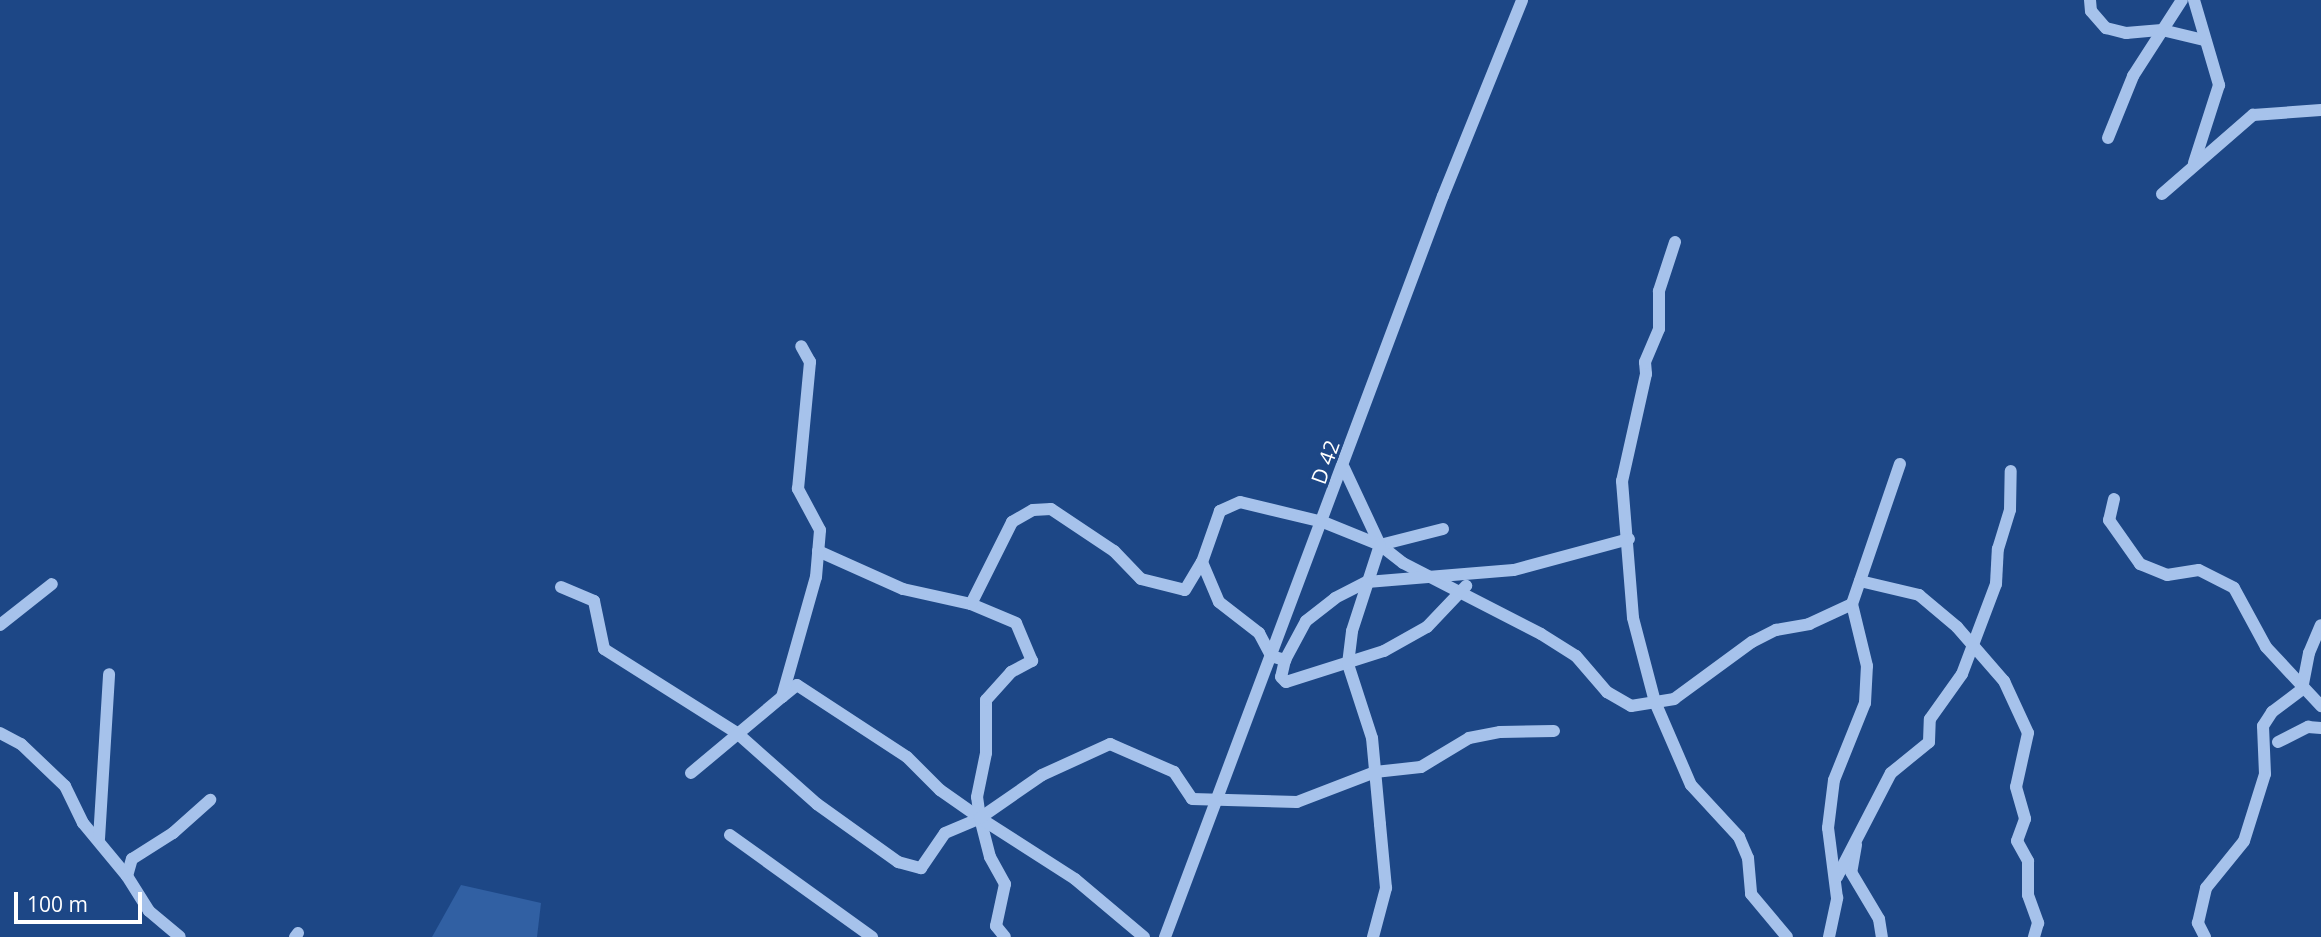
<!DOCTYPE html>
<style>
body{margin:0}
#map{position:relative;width:2321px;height:937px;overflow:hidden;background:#1d4786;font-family:"Open Sans",sans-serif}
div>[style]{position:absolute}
.green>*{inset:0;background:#3160a3}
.minor>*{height:12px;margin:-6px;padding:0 6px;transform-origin:6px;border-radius:6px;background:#a6c2eb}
span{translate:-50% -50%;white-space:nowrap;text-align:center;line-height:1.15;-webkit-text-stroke:6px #1d4786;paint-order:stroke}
.street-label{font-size:21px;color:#fff}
.scale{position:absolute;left:14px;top:892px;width:128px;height:32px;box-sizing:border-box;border:4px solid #fff;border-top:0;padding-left:9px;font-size:21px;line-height:24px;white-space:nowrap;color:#fff;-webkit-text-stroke:5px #1d4786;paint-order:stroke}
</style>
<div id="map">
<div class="green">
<div style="clip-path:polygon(461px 885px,541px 903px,537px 937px,432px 937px)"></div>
</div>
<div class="minor">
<div style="left:2090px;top:0;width:11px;rotate:85deg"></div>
<div style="left:2091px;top:11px;width:23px;rotate:49deg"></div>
<div style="left:2106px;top:28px;width:21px;rotate:14deg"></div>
<div style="left:2126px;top:33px;width:36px;rotate:-5deg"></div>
<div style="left:2162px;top:30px;width:43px;rotate:13.4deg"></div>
<div style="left:2194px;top:0;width:89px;rotate:73.6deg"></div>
<div style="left:2219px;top:85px;width:82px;rotate:107.8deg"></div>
<div style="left:2108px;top:138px;width:67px;rotate:-68deg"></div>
<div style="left:2133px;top:76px;width:90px;rotate:-57.2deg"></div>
<div style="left:2162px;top:194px;width:121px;rotate:-41deg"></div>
<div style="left:2253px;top:115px;width:68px;rotate:-4.2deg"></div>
<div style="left:1675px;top:242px;width:52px;rotate:108.1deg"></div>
<div style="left:1659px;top:291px;width:38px;rotate:90deg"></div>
<div style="left:1659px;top:329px;width:36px;rotate:113deg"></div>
<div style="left:1645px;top:362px;width:12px;rotate:85deg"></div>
<div style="left:1646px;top:374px;width:110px;rotate:102.6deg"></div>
<div style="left:1622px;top:481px;width:137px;rotate:85.4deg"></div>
<div style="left:1633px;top:618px;width:87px;rotate:75.3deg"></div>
<div style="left:1655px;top:702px;width:90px;rotate:66.6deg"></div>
<div style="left:1691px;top:785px;width:71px;rotate:47.3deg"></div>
<div style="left:1739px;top:837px;width:23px;rotate:67deg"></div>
<div style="left:1748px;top:858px;width:36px;rotate:85deg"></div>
<div style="left:1751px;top:894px;width:56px;rotate:50.1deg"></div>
<div style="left:1344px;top:468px;width:85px;rotate:64.9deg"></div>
<div style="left:1380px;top:545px;width:29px;rotate:38deg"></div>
<div style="left:1403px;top:563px;width:155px;rotate:27.2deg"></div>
<div style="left:1541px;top:634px;width:41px;rotate:32.2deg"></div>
<div style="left:1576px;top:656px;width:48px;rotate:49.3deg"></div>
<div style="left:1607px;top:692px;width:28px;rotate:30deg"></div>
<div style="left:1631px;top:706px;width:44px;rotate:-9.2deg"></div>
<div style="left:1674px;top:699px;width:97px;rotate:-36.2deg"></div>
<div style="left:1752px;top:642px;width:27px;rotate:-27deg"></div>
<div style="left:1776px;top:630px;width:34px;rotate:-10deg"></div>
<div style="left:1809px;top:624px;width:47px;rotate:-24.9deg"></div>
<div style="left:2114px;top:499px;width:22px;rotate:103deg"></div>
<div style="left:2109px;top:520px;width:54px;rotate:54.8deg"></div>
<div style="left:2140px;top:564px;width:29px;rotate:22deg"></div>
<div style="left:2167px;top:575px;width:32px;rotate:-9deg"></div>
<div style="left:2199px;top:570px;width:39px;rotate:27deg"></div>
<div style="left:2234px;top:588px;width:67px;rotate:61.5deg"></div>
<div style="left:2266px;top:647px;width:81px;rotate:47deg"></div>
<div style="left:1443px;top:529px;width:65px;rotate:165.7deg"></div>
<div style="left:1380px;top:545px;width:61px;rotate:-158deg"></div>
<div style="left:1323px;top:522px;width:85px;rotate:-166.5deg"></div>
<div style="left:1240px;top:502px;width:22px;rotate:156deg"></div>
<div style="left:1220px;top:511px;width:54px;rotate:109.4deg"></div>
<div style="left:1202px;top:562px;width:43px;rotate:67deg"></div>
<div style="left:1219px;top:602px;width:51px;rotate:37.8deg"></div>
<div style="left:1259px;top:633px;width:26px;rotate:62deg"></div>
<div style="left:1271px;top:656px;width:15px;rotate:16deg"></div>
<div style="left:1285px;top:660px;width:44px;rotate:-61.7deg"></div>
<div style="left:1306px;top:621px;width:37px;rotate:-38deg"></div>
<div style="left:1335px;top:598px;width:36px;rotate:-27deg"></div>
<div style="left:1367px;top:582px;width:147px;rotate:-4.7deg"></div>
<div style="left:1514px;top:570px;width:119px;rotate:-15.1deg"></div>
<div style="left:818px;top:551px;width:93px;rotate:24.1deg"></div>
<div style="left:903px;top:589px;width:70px;rotate:12.4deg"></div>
<div style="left:1860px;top:581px;width:61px;rotate:13.3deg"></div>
<div style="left:1919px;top:595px;width:50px;rotate:40.1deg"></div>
<div style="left:1957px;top:627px;width:72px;rotate:49deg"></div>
<div style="left:2004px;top:681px;width:57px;rotate:65.2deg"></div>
<div style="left:2028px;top:733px;width:55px;rotate:102.5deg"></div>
<div style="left:2016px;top:787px;width:33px;rotate:74deg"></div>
<div style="left:2025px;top:819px;width:23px;rotate:110deg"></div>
<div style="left:2017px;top:841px;width:23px;rotate:61deg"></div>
<div style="left:2028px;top:861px;width:34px;rotate:90deg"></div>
<div style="left:2028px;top:895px;width:30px;rotate:70deg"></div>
<div style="left:2038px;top:923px;width:15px;rotate:106deg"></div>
<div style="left:561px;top:587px;width:36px;rotate:23deg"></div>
<div style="left:594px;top:601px;width:49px;rotate:78.2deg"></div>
<div style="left:604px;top:649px;width:157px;rotate:32.3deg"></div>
<div style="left:737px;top:733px;width:107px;rotate:41.6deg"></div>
<div style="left:817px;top:804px;width:100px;rotate:35.6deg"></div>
<div style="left:898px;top:862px;width:24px;rotate:15deg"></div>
<div style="left:921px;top:868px;width:42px;rotate:-55.6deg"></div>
<div style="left:945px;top:833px;width:38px;rotate:-23deg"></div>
<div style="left:980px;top:818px;width:40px;rotate:75.6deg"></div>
<div style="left:990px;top:857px;width:31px;rotate:61deg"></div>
<div style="left:1005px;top:884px;width:43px;rotate:102.1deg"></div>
<div style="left:996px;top:926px;width:14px;rotate:51deg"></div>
<div style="left:0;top:625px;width:66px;rotate:-38.3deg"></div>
<div style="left:1285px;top:660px;width:17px;rotate:103deg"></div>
<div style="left:1281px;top:677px;width:7px;rotate:45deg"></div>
<div style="left:1286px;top:682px;width:103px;rotate:-17.6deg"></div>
<div style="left:1384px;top:651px;width:49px;rotate:-29.2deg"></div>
<div style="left:1427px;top:627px;width:57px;rotate:-46.4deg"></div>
<div style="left:782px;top:697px;width:19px;rotate:-39deg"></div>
<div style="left:797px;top:685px;width:131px;rotate:33.2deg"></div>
<div style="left:907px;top:757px;width:47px;rotate:45deg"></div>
<div style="left:940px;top:790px;width:49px;rotate:35deg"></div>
<div style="left:980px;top:818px;width:21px;rotate:-98deg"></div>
<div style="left:977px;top:797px;width:45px;rotate:-78.4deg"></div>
<div style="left:986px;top:753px;width:53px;rotate:-90deg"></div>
<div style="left:986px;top:700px;width:38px;rotate:-48deg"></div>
<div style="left:1011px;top:672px;width:24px;rotate:-28deg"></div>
<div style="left:1032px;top:661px;width:41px;rotate:-112.8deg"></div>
<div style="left:1016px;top:623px;width:49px;rotate:-157.1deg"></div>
<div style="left:971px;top:604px;width:92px;rotate:-63.4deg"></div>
<div style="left:1012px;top:522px;width:24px;rotate:-30deg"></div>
<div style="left:1033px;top:510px;width:18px;rotate:-3deg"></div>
<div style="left:1051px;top:509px;width:76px;rotate:33.7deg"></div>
<div style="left:1114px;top:551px;width:39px;rotate:46deg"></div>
<div style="left:1141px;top:579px;width:45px;rotate:14deg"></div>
<div style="left:1185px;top:590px;width:33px;rotate:-59deg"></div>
<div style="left:0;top:733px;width:24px;rotate:28deg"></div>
<div style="left:21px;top:744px;width:61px;rotate:43.7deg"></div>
<div style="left:65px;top:786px;width:41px;rotate:64.1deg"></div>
<div style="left:83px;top:823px;width:69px;rotate:50.3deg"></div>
<div style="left:127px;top:876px;width:41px;rotate:57.8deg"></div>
<div style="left:149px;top:911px;width:40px;rotate:40deg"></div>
<div style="left:2278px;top:742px;width:34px;rotate:-27deg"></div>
<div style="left:2308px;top:727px;width:13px;rotate:4deg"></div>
<div style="left:691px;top:773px;width:119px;rotate:-39.9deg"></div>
<div style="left:782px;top:697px;width:125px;rotate:-74.2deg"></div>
<div style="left:816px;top:577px;width:47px;rotate:-85.1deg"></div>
<div style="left:820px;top:530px;width:47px;rotate:-118.2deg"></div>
<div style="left:798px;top:489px;width:128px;rotate:-84.6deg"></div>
<div style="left:810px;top:362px;width:18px;rotate:-119deg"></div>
<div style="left:730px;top:835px;width:175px;rotate:35.7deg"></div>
<div style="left:99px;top:839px;width:165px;rotate:-86.5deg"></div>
<div style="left:1856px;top:845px;width:27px;rotate:100deg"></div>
<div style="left:1851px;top:872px;width:55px;rotate:59.2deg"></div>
<div style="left:1879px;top:919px;width:18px;rotate:81deg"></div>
<div style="left:127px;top:876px;width:18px;rotate:-74deg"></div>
<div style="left:132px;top:859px;width:49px;rotate:-32.4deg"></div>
<div style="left:173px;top:833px;width:50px;rotate:-41.7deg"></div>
<div style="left:1837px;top:877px;width:117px;rotate:-62.6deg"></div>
<div style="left:1891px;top:773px;width:49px;rotate:-39.2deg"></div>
<div style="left:1929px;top:742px;width:23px;rotate:-88deg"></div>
<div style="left:1930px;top:719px;width:55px;rotate:-54.6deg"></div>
<div style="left:1962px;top:674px;width:96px;rotate:-69.3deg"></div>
<div style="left:1996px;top:584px;width:35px;rotate:-87deg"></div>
<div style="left:1998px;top:549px;width:41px;rotate:-72.9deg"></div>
<div style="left:2010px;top:510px;width:39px;rotate:-89deg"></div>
<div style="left:295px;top:937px;width:5px;rotate:-53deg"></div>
<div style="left:1144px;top:937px;width:90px;rotate:-140deg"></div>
<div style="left:1075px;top:879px;width:113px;rotate:-147.3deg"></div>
<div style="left:980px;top:818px;width:75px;rotate:-34.7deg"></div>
<div style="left:1042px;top:775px;width:75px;rotate:-24.5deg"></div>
<div style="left:1110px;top:744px;width:70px;rotate:23.6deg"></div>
<div style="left:1174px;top:772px;width:32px;rotate:56deg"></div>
<div style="left:1192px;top:799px;width:105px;rotate:1.6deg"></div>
<div style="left:1297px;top:802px;width:84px;rotate:-21deg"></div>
<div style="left:1375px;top:772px;width:46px;rotate:-6.2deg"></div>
<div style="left:1421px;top:767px;width:56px;rotate:-31.1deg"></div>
<div style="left:1469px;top:738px;width:32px;rotate:-11deg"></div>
<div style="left:1500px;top:732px;width:54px;rotate:-1.1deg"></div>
<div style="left:1165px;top:937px;width:791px;rotate:-69.44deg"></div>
<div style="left:1443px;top:196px;width:211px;rotate:-68deg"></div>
<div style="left:1373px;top:937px;width:51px;rotate:-75.1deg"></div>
<div style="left:1386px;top:888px;width:64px;rotate:-95.4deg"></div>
<div style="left:1380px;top:824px;width:86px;rotate:-95.3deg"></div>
<div style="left:1372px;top:738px;width:78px;rotate:-108deg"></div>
<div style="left:1348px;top:664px;width:33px;rotate:-83deg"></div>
<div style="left:1352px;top:631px;width:90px;rotate:-72deg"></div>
<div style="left:1829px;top:937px;width:40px;rotate:-78deg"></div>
<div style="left:1837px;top:898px;width:71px;rotate:-97.3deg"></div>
<div style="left:1828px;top:828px;width:48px;rotate:-82.9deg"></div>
<div style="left:1834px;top:780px;width:83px;rotate:-68.1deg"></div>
<div style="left:1865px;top:703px;width:37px;rotate:-87deg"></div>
<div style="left:1867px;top:666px;width:64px;rotate:-103.6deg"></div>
<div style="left:1852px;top:604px;width:148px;rotate:-71.1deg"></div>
<div style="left:2205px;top:937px;width:16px;rotate:-117deg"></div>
<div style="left:2198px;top:923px;width:36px;rotate:-77deg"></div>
<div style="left:2206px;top:888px;width:60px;rotate:-51deg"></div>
<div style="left:2244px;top:841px;width:70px;rotate:-72.6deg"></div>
<div style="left:2265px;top:774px;width:48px;rotate:-92.4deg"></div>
<div style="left:2263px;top:726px;width:17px;rotate:-57deg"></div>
<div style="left:2272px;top:712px;width:38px;rotate:-37deg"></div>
<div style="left:2302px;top:689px;width:37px;rotate:-79deg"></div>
<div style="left:2309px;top:653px;width:30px;rotate:-67deg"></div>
</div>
<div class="street-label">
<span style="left:1325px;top:462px;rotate:-70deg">D 42</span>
</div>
<div class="scale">100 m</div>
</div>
